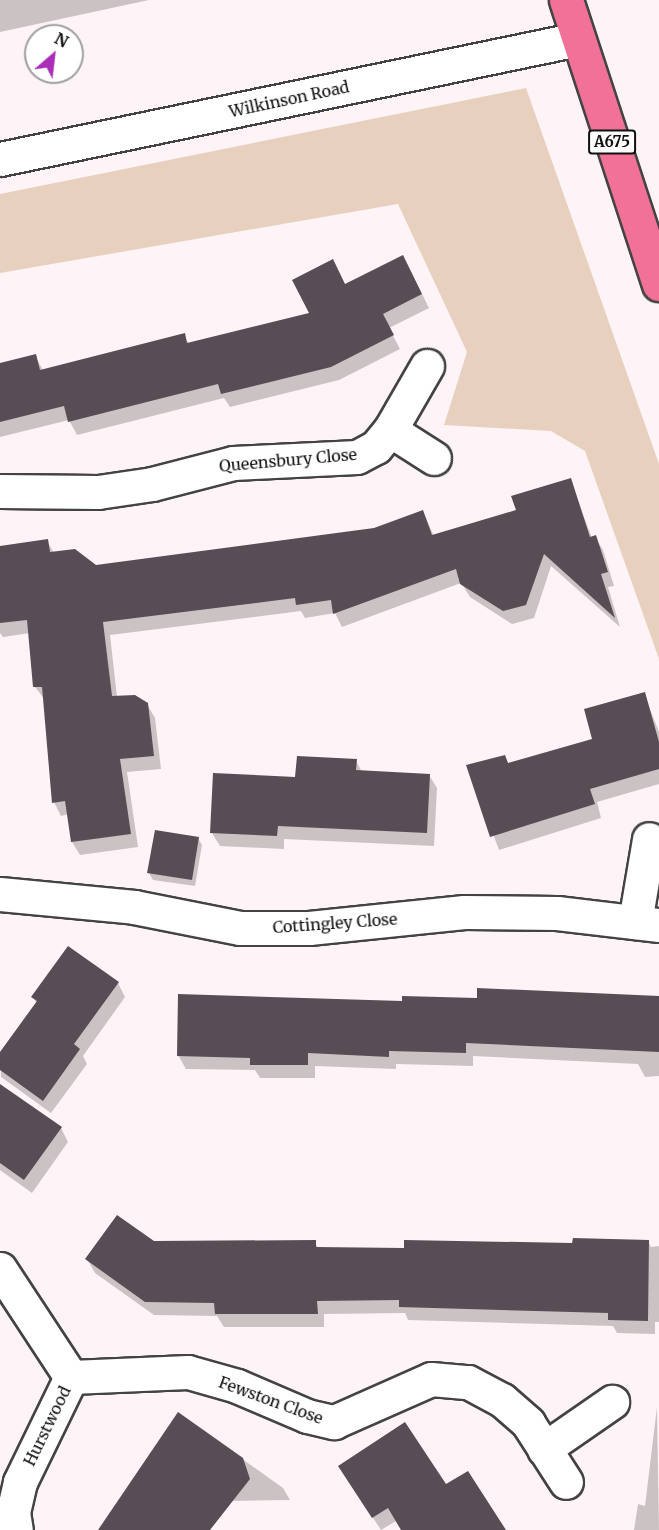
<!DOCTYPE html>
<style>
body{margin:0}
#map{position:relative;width:659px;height:1530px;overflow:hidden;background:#fef3f6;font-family:Merriweather,serif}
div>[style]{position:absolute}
.green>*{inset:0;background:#e8d0be}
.shadow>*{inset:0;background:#0003}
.building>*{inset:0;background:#584d54}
.roads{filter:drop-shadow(2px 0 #434343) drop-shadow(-2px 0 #434343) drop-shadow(0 2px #434343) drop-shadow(0 -2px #434343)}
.street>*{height:33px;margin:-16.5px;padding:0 16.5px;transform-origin:16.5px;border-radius:16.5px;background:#fff}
.primary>*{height:33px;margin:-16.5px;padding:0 16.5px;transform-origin:16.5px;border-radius:16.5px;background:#f17197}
span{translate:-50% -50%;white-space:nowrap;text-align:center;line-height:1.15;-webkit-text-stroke:6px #fff;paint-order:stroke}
.shield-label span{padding:2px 4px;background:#fff;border:2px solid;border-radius:4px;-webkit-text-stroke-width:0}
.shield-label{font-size:15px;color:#101010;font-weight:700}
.street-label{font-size:16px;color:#101010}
.north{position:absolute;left:24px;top:24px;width:60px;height:60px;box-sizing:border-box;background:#fff;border:2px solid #9f9f9f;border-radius:50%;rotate:28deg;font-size:16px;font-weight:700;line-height:24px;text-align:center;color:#101010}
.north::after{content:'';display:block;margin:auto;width:21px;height:27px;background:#ab2eb9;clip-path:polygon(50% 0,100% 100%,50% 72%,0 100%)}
</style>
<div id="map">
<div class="green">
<div style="clip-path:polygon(526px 88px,659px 464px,659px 659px,585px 451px,551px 431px,444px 425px,467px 352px,398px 204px,0 273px,0 194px)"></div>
</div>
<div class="shadow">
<div style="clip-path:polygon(0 0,149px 0,0 32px)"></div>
<div style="clip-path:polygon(410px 270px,429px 308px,389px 328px,400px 349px,339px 380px,230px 407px,224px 398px,77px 435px,69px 420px,0 437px,0 364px,35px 356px,43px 370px,184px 335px,189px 344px,312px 314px,346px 286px)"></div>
<div style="clip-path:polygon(570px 480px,592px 538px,595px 537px,603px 550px,614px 586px,608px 587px,620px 627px,551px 566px,534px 618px,512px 624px,470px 597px,461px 583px,342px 627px,335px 613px,305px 618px,301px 611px,110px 635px,117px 697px,147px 704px,155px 718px,161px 769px,127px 772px,138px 847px,80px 855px,72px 842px,69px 814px,61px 816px,54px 802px,45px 700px,35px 687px,30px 633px,3px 637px,0 633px,0 547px,47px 541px,54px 553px,95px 567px,374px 530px,423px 512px,434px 536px,518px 511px)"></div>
<div style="clip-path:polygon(644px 694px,659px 732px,659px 784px,597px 802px,601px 818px,499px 850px,468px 766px,504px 756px,509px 765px,594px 740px)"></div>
<div style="clip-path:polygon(356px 761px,362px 772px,429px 775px,437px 788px,434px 846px,284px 839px,284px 849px,220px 846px,212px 833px,297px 778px)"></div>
<div style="clip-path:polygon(198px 838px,202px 845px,195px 886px,153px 880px,149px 873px)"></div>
<div style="clip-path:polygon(118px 983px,125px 997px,83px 1056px,87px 1064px,51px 1113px,1px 1077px,0 1054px,37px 1004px,33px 997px)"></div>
<div style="clip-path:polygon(659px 998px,659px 1076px,645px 1077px,638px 1064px,473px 1056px,473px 1066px,396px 1064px,396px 1069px,315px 1066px,315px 1078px,260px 1078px,255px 1070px,186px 1069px,178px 1055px,403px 1002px)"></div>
<div style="clip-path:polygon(0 1105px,61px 1128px,68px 1142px,32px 1193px,0 1170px)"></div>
<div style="clip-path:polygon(648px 1241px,651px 1247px,659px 1246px,659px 1322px,655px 1322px,655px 1334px,617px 1333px,613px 1326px,408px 1320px,405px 1313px,324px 1314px,324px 1327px,224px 1327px,217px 1316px,154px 1315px,95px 1273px,87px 1259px,154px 1243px,315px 1242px,318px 1248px,406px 1250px)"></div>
<div style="clip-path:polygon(657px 1407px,659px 1530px,634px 1530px,638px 1504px,645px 1506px)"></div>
<div style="clip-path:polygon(179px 1414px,283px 1488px,290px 1500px,225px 1501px,207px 1530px,103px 1530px)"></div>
<div style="clip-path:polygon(348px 1480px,446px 1486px,504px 1530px,402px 1530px,396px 1521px,381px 1530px)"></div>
</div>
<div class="building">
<div style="clip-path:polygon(403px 255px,422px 294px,383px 314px,394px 335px,331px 367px,221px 394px,218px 384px,68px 422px,64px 406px,0 422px,0 363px,36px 354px,40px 370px,185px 333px,187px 343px,309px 313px,292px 280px,333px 259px,345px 284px)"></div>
<div style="clip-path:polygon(571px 478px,590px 537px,596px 535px,608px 572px,601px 574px,615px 618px,544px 554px,526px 605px,503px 611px,460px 584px,456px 569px,333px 614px,331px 600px,296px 605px,295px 598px,103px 622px,112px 696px,135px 695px,148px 703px,154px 756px,120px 759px,131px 834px,71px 842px,65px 801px,52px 803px,42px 687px,33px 687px,27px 620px,0 623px,0 546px,48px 539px,50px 552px,75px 549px,96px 565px,374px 528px,423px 510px,432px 535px,516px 510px,511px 496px)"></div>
<div style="clip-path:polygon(645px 692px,659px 742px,659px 769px,590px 789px,595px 804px,490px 837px,466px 765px,505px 755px,508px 763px,592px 739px,584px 709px)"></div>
<div style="clip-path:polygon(297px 756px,357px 759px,356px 770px,430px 774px,427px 833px,278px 826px,277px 836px,210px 833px,213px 773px,295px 777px)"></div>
<div style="clip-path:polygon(155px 830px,199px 837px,192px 880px,147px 873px)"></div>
<div style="clip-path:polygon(68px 946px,119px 982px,74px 1044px,80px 1049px,43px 1101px,0 1070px,0 1052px,37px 1001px,31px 997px)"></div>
<div style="clip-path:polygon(477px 988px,659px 996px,659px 1052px,466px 1043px,466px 1053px,389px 1051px,389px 1057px,308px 1053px,308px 1065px,250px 1065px,250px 1058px,177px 1056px,178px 994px,402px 1001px,402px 996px,477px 998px)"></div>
<div style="clip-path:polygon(0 1084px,62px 1127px,24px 1180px,0 1163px)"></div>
<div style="clip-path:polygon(117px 1215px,154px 1241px,316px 1240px,316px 1247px,404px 1248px,404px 1240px,572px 1243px,573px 1238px,649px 1240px,648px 1321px,608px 1320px,608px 1313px,399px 1307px,399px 1300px,317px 1301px,318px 1314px,215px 1314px,214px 1303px,145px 1302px,85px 1259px)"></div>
<div style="clip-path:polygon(178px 1412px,243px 1458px,250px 1479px,210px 1530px,98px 1530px)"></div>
<div style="clip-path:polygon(405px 1422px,446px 1484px,468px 1471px,506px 1530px,401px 1530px,388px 1508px,372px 1518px,338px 1466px)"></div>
</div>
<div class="roads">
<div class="street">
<div style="left:0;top:159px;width:590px;rotate:-11.73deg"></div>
<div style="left:390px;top:430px;width:52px;rotate:32.5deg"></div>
<div style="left:0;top:491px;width:98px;rotate:0.6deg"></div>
<div style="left:98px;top:492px;width:55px;rotate:-8.4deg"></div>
<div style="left:152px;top:484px;width:84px;rotate:-14.5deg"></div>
<div style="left:233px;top:463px;width:124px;rotate:-2.8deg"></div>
<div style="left:357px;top:457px;width:21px;rotate:-28deg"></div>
<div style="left:376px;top:447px;width:22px;rotate:-51deg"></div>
<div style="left:390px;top:430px;width:74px;rotate:-60deg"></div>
<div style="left:0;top:894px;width:135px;rotate:5.5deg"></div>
<div style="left:134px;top:907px;width:108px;rotate:11.2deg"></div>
<div style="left:240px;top:928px;width:69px"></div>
<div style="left:309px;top:928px;width:156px;rotate:-5.9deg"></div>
<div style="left:464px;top:912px;width:93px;rotate:0.6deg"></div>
<div style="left:557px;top:913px;width:103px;rotate:6.7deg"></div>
<div style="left:635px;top:922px;width:84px;rotate:-80.4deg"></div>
<div style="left:0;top:1269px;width:129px;rotate:56.7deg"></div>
<div style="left:71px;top:1377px;width:117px;rotate:115.9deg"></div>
<div style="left:20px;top:1482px;width:31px;rotate:103deg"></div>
<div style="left:13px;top:1512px;width:18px;rotate:81deg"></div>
<div style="left:71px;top:1377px;width:117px;rotate:-2.4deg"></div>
<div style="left:188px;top:1372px;width:51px;rotate:15.9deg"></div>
<div style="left:237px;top:1386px;width:76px;rotate:23.2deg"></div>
<div style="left:307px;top:1416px;width:28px;rotate:13deg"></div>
<div style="left:334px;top:1422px;width:106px;rotate:-23.9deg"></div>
<div style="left:431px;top:1379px;width:37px;rotate:5deg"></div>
<div style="left:468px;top:1382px;width:38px;rotate:28deg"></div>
<div style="left:502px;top:1400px;width:35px;rotate:41deg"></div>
<div style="left:528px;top:1423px;width:70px;rotate:57.2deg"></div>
<div style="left:544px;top:1449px;width:83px;rotate:-34.7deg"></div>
</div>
<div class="primary">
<div style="left:566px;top:0;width:299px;rotate:71.9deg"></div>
</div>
</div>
<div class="shield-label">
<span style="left:612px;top:142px">A675</span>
</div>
<div class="street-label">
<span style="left:289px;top:99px;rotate:-12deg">Wilkinson Road</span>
<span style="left:288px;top:460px;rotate:-5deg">Queensbury Close</span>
<span style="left:335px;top:923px;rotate:-4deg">Cottingley Close</span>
<span style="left:271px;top:1400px;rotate:20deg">Fewston Close</span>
<span style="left:47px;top:1426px;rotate:-64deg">Hurstwood</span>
</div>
<div class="north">N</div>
</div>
